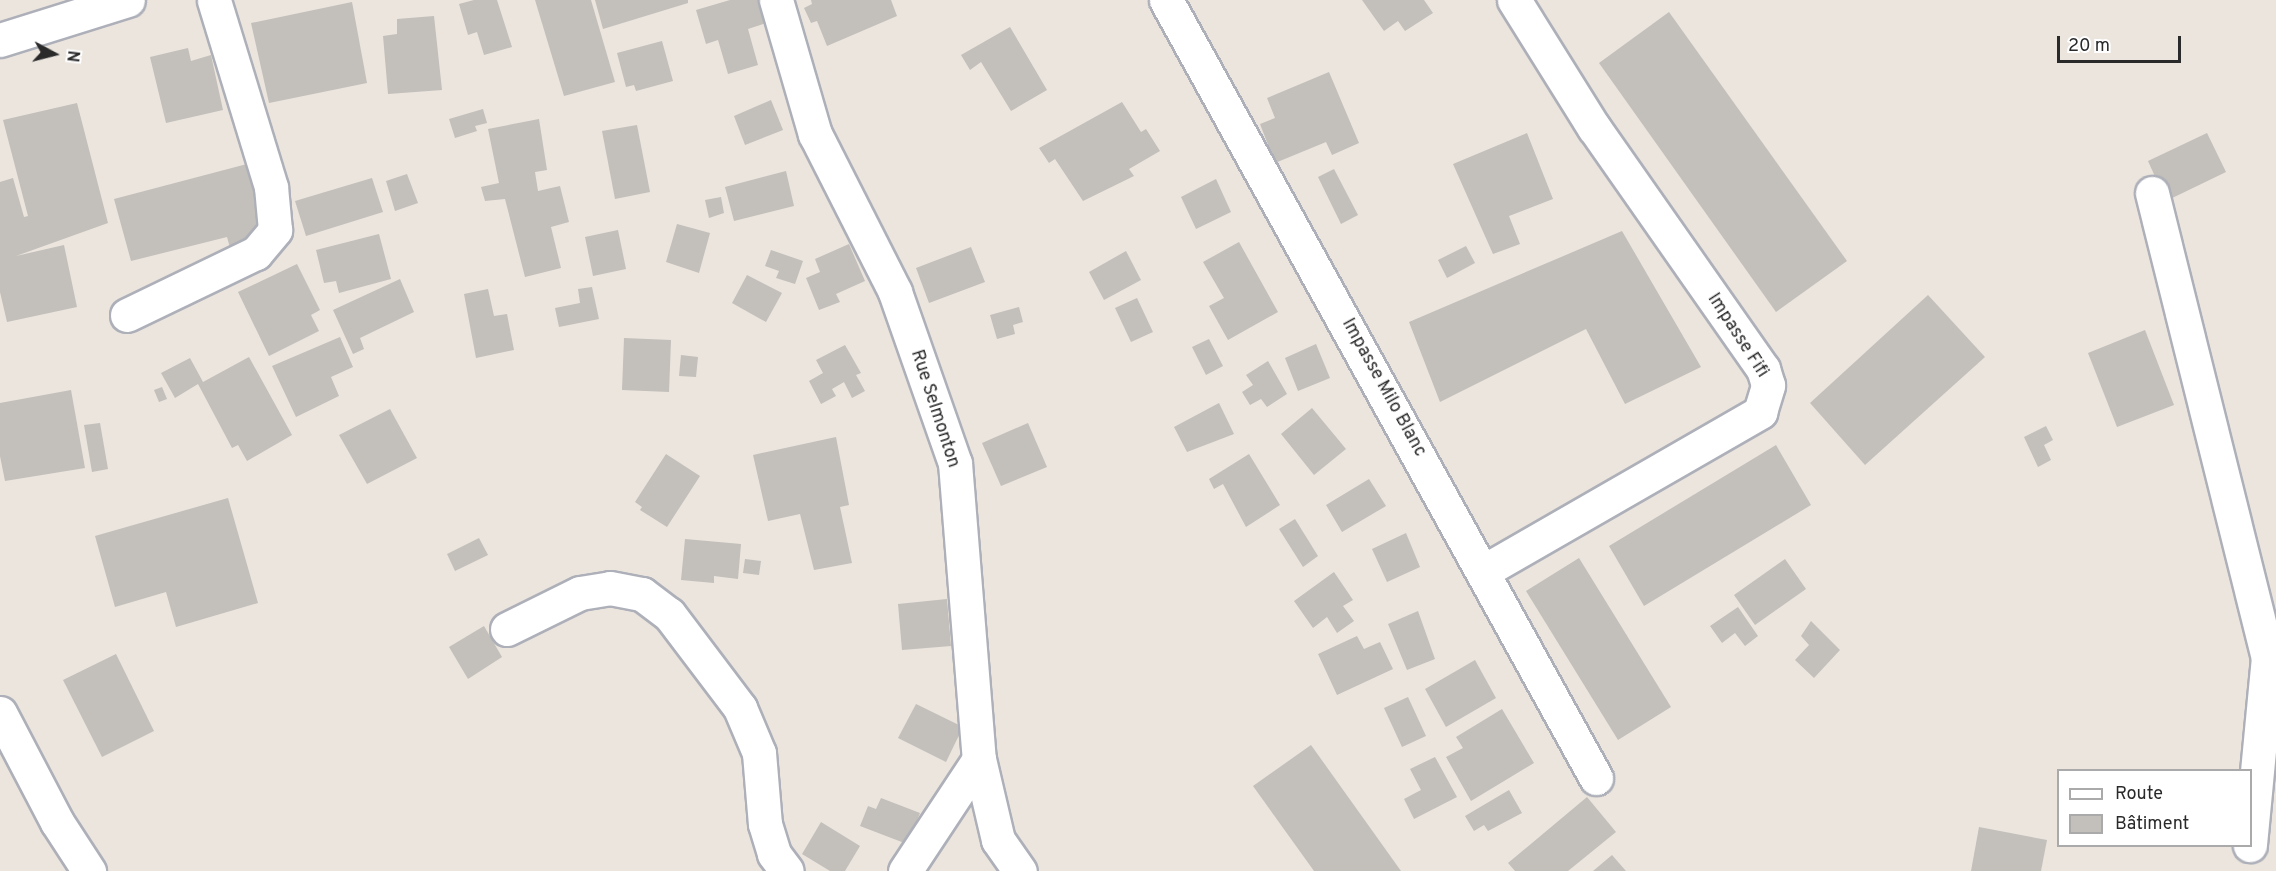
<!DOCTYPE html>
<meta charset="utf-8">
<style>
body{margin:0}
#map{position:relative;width:2276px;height:871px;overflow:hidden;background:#ebe5de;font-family:Overpass,sans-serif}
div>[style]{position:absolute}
.building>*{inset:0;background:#c3bfba}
.roads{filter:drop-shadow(2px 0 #aeb0b9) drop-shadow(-2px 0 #aeb0b9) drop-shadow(0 2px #aeb0b9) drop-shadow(0 -2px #aeb0b9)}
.minor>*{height:33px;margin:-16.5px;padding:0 16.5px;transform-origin:16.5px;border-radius:16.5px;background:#fff}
span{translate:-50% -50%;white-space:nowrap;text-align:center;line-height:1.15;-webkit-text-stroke:4.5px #fff;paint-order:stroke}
.street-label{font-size:18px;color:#2a2a2a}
.legend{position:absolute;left:2057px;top:769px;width:195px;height:78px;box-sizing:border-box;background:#fff;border:2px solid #aaa;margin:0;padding:8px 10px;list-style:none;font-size:18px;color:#2a2a2a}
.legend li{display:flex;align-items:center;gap:12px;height:30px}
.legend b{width:30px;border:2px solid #aaa}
.north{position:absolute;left:24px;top:24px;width:60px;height:60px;-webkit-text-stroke:4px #fff;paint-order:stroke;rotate:97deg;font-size:16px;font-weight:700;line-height:24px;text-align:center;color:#2a2a2a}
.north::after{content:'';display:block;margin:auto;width:21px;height:27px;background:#2a2a2a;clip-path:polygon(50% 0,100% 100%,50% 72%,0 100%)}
.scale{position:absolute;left:2057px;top:36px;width:124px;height:27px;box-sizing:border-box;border:3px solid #2a2a2a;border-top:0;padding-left:8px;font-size:18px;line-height:21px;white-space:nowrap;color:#2a2a2a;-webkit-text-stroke:4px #fff;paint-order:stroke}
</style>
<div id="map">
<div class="building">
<div style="clip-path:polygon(474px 0,497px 0,512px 47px,484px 55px,477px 32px,468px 35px,459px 4px)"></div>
<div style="clip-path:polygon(535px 0,591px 0,615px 82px,564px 96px)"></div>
<div style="clip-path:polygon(595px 0,688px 0,688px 3px,603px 29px)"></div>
<div style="clip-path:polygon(730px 0,759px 0,766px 23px,748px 29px,758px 65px,728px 74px,718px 40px,706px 44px,696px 10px)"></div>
<div style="clip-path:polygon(811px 0,891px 0,897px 16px,827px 46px,817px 21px,811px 23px,804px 8px,812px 4px)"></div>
<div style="clip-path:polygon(1362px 0,1424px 0,1433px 13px,1405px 31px,1398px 21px,1384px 31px)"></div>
<div style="clip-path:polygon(352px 2px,367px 83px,269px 103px,251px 23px)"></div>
<div style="clip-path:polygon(1669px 12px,1847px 261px,1776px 312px,1599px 63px)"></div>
<div style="clip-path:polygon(434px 16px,442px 90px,388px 94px,383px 36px,397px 34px,397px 19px)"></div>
<div style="clip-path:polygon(1010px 27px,1047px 90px,1011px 111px,981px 62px,970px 70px,961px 55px)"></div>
<div style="clip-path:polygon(662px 41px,673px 81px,636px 91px,634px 85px,626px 87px,617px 53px)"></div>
<div style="clip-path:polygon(188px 48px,191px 61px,211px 55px,223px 110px,166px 123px,150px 57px)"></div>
<div style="clip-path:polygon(1329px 72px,1359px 143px,1332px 155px,1326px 142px,1275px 163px,1260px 124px,1275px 118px,1267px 98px)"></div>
<div style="clip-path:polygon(771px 100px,783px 130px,745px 145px,734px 116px)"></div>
<div style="clip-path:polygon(1122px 102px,1141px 132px,1146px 129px,1160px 151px,1129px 169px,1134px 176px,1083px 201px,1055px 159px,1049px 163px,1039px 148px)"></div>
<div style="clip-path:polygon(77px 103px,108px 223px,16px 256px,64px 245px,77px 307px,7px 322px,0 292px,0 182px,13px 178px,24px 217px,28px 216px,3px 120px)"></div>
<div style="clip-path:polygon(483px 109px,487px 123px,475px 126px,477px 131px,455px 138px,449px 119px)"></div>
<div style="clip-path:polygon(539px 119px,547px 170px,535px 172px,538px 191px,560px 186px,569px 222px,551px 227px,561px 268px,525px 277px,505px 199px,485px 201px,481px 187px,499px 183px,488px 129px)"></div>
<div style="clip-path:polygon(637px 125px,650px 192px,615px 199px,602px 131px)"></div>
<div style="clip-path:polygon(1527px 133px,1553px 199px,1509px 216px,1520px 244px,1493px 254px,1453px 164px)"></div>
<div style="clip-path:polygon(2207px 133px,2226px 172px,2166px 201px,2148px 161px)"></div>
<div style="clip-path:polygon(247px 164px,267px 201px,251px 250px,234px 262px,227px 237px,131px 261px,114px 199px)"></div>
<div style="clip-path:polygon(1334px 169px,1358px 215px,1341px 224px,1318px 177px)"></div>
<div style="clip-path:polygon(786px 171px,794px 206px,734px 221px,725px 187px)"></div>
<div style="clip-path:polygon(407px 174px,418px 203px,395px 211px,386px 181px)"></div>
<div style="clip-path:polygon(372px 178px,383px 212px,306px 236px,295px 201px)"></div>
<div style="clip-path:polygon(1216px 179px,1231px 212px,1196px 229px,1181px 197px)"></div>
<div style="clip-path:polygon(721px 197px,724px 213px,709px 218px,705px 200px)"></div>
<div style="clip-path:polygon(677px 224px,710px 233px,699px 273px,666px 262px)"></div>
<div style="clip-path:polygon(618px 230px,626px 269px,593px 276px,585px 237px)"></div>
<div style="clip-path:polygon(1622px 231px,1701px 367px,1625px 404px,1586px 329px,1440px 402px,1409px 322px)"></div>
<div style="clip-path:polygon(379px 234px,391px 279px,339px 293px,336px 281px,324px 283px,316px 250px)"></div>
<div style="clip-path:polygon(1239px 242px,1278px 312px,1228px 340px,1209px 306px,1224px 298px,1203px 262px)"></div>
<div style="clip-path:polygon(849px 244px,865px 281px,836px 294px,840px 302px,819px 310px,806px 278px,820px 272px,815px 259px)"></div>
<div style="clip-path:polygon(1466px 246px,1475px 263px,1447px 278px,1438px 260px)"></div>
<div style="clip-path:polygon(971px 247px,985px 282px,929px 303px,916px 268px)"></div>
<div style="clip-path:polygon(771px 250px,803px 261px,795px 284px,776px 278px,779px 271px,765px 266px)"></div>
<div style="clip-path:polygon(1126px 251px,1141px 280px,1104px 300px,1089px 272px)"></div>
<div style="clip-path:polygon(297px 264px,320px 310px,311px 315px,319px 331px,269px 356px,238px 292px)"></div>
<div style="clip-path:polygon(747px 275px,782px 293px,766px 322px,732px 303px)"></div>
<div style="clip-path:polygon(400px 279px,414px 312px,360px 338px,364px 349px,353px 354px,333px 310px)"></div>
<div style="clip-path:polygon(592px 287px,599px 319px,559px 327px,555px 308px,580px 303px,578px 289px)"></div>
<div style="clip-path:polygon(488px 289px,494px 316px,507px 314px,514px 350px,476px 358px,464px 294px)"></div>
<div style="clip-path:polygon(1928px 295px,1985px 357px,1865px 465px,1810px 403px)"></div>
<div style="clip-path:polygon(1137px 298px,1153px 332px,1131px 342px,1115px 308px)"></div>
<div style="clip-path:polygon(1019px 307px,1023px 322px,1013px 325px,1015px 334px,997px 339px,990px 315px)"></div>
<div style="clip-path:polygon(2145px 330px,2174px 405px,2117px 427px,2088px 353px)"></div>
<div style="clip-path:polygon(340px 337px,353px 367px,331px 377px,339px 396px,296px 417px,272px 366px)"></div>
<div style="clip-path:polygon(624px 338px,671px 340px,669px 392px,622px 390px)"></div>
<div style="clip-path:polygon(1209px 339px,1223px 366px,1206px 375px,1192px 347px)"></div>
<div style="clip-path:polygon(1316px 344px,1330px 378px,1298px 391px,1285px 358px)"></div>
<div style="clip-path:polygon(845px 345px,861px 373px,856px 375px,865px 391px,852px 398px,844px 382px,832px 389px,836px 396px,821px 404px,809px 381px,823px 373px,816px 360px)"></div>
<div style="clip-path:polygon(681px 355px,698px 357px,696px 377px,679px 376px)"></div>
<div style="clip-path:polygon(249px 357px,292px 435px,247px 461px,238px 445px,232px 448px,198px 384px,175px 398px,161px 373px,190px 358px,203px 382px)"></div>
<div style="clip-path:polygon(1268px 361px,1287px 394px,1267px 407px,1261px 399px,1250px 405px,1242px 392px,1253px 385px,1246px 375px)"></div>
<div style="clip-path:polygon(162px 387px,167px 399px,159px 402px,154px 390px)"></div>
<div style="clip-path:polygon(71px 390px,85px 468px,5px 481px,0 456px,0 403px)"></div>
<div style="clip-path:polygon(1219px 403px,1234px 434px,1187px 452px,1174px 427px)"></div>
<div style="clip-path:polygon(1312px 408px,1346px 449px,1314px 475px,1281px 434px)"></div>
<div style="clip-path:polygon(390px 409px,417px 458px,367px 484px,339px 435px)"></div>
<div style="clip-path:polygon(100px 423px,108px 469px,92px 472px,84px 425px)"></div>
<div style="clip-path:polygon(1028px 423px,1047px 467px,1001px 486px,982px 443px)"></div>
<div style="clip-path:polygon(2046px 426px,2053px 440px,2044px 445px,2051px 460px,2038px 467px,2024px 437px)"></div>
<div style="clip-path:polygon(836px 437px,849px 505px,840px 507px,852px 563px,814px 570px,800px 514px,768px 521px,753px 455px)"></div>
<div style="clip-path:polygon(1776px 445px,1811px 505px,1644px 606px,1609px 546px)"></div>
<div style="clip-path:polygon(666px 454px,700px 476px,667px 527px,640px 510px,642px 507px,635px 502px)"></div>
<div style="clip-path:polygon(1249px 454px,1280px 505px,1246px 527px,1223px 484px,1214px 489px,1209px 479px)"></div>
<div style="clip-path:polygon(1369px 479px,1386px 506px,1342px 532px,1326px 505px)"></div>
<div style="clip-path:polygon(228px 498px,258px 603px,176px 627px,166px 592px,115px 607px,95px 536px)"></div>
<div style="clip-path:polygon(1295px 519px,1318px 556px,1303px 567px,1279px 529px)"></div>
<div style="clip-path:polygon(1406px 533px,1420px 567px,1387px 582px,1372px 549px)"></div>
<div style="clip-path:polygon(479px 538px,488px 555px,455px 571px,447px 554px)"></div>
<div style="clip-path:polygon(685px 539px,741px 544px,738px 579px,714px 576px,714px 583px,681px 580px)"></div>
<div style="clip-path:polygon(1579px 558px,1671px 707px,1618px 740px,1526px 591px)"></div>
<div style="clip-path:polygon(745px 559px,761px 561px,759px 575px,743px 573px)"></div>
<div style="clip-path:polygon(1785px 559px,1806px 589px,1755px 625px,1734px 595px)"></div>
<div style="clip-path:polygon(1334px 572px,1353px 600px,1343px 606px,1354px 621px,1337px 633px,1327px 617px,1313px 628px,1294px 601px)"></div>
<div style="clip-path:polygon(947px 599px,951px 646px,902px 650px,898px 604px)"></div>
<div style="clip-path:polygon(1738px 607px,1758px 636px,1745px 646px,1735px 633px,1722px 643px,1710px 626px)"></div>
<div style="clip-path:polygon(1418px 611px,1435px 659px,1407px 670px,1388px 624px)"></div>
<div style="clip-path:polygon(1811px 621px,1840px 650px,1814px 678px,1795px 660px,1809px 645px,1801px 636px)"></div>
<div style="clip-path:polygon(484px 626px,502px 657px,468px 679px,449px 647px)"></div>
<div style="clip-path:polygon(1357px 636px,1364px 649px,1380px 642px,1393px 669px,1337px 695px,1318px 654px)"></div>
<div style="clip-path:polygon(116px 654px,154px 731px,102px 757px,63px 680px)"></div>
<div style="clip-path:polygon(1475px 660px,1496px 698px,1446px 727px,1425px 689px)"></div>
<div style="clip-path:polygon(1408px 697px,1426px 736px,1402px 747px,1384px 708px)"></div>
<div style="clip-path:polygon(916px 704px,963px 727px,946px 762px,898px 738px)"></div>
<div style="clip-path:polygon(1502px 709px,1534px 763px,1471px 801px,1446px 757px,1463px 748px,1456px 737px)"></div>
<div style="clip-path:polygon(1311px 745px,1401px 871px,1314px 871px,1253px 786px)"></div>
<div style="clip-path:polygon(1435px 757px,1457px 797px,1414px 819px,1404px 799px,1421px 790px,1410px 769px)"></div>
<div style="clip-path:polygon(1509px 790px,1522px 813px,1488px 831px,1484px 825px,1474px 831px,1465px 816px)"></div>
<div style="clip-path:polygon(1587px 797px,1616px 832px,1568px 871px,1515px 871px,1508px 863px)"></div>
<div style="clip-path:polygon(881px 798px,920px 813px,907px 844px,860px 826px,868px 806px,876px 809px)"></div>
<div style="clip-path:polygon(821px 822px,860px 846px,845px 871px,830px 871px,802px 854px)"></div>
<div style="clip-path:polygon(1979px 827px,2047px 840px,2041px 871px,1971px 871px)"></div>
<div style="clip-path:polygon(1612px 855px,1626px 871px,1593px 871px)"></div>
</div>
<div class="roads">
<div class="minor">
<div style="left:776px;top:0;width:140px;rotate:73.8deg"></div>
<div style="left:815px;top:134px;width:177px;rotate:63.1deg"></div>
<div style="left:895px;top:292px;width:181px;rotate:70.7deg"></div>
<div style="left:955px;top:463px;width:297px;rotate:85.4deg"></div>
<div style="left:979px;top:759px;width:83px;rotate:76.8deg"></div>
<div style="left:998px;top:840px;width:38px;rotate:55deg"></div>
<div style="left:1166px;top:0;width:889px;rotate:61.07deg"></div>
<div style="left:0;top:40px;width:134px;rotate:-17.4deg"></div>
<div style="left:2152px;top:193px;width:478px;rotate:76deg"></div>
<div style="left:2268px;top:657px;width:189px;rotate:95.5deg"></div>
<div style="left:127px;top:315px;width:143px;rotate:-25.7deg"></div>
<div style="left:256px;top:253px;width:30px;rotate:-50deg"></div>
<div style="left:275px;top:230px;width:43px;rotate:-95.3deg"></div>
<div style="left:271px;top:187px;width:195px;rotate:-107deg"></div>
<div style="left:1484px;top:571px;width:319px;rotate:-29.9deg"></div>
<div style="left:1760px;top:412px;width:28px;rotate:-73deg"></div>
<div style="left:1768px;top:385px;width:17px;rotate:-107deg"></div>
<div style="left:1763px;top:369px;width:294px;rotate:-125deg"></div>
<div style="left:1594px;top:128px;width:151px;rotate:-122deg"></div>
<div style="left:507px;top:629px;width:81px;rotate:-26.3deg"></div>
<div style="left:580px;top:593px;width:30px;rotate:-9deg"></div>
<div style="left:610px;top:588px;width:33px;rotate:11deg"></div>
<div style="left:642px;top:594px;width:34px;rotate:37deg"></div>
<div style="left:669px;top:614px;width:118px;rotate:52.9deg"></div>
<div style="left:740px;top:708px;width:49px;rotate:67.1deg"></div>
<div style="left:759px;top:753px;width:71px;rotate:85.2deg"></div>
<div style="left:765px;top:824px;width:31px;rotate:73deg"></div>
<div style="left:774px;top:854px;width:21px;rotate:53deg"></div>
<div style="left:0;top:713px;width:123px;rotate:62.4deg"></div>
<div style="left:57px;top:822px;width:59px;rotate:56.9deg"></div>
<div style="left:905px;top:871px;width:134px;rotate:-56.5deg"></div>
</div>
</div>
<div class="street-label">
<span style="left:1737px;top:336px;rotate:57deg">Impasse Fifi</span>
<span style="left:1383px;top:388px;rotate:61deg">Impasse Milo Blanc</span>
<span style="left:934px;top:409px;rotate:72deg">Rue Selmonton</span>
</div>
<ul class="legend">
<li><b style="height:8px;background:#fff"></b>Route</li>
<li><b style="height:16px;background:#c3bfba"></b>Bâtiment</li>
</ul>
<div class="north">N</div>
<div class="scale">20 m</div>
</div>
